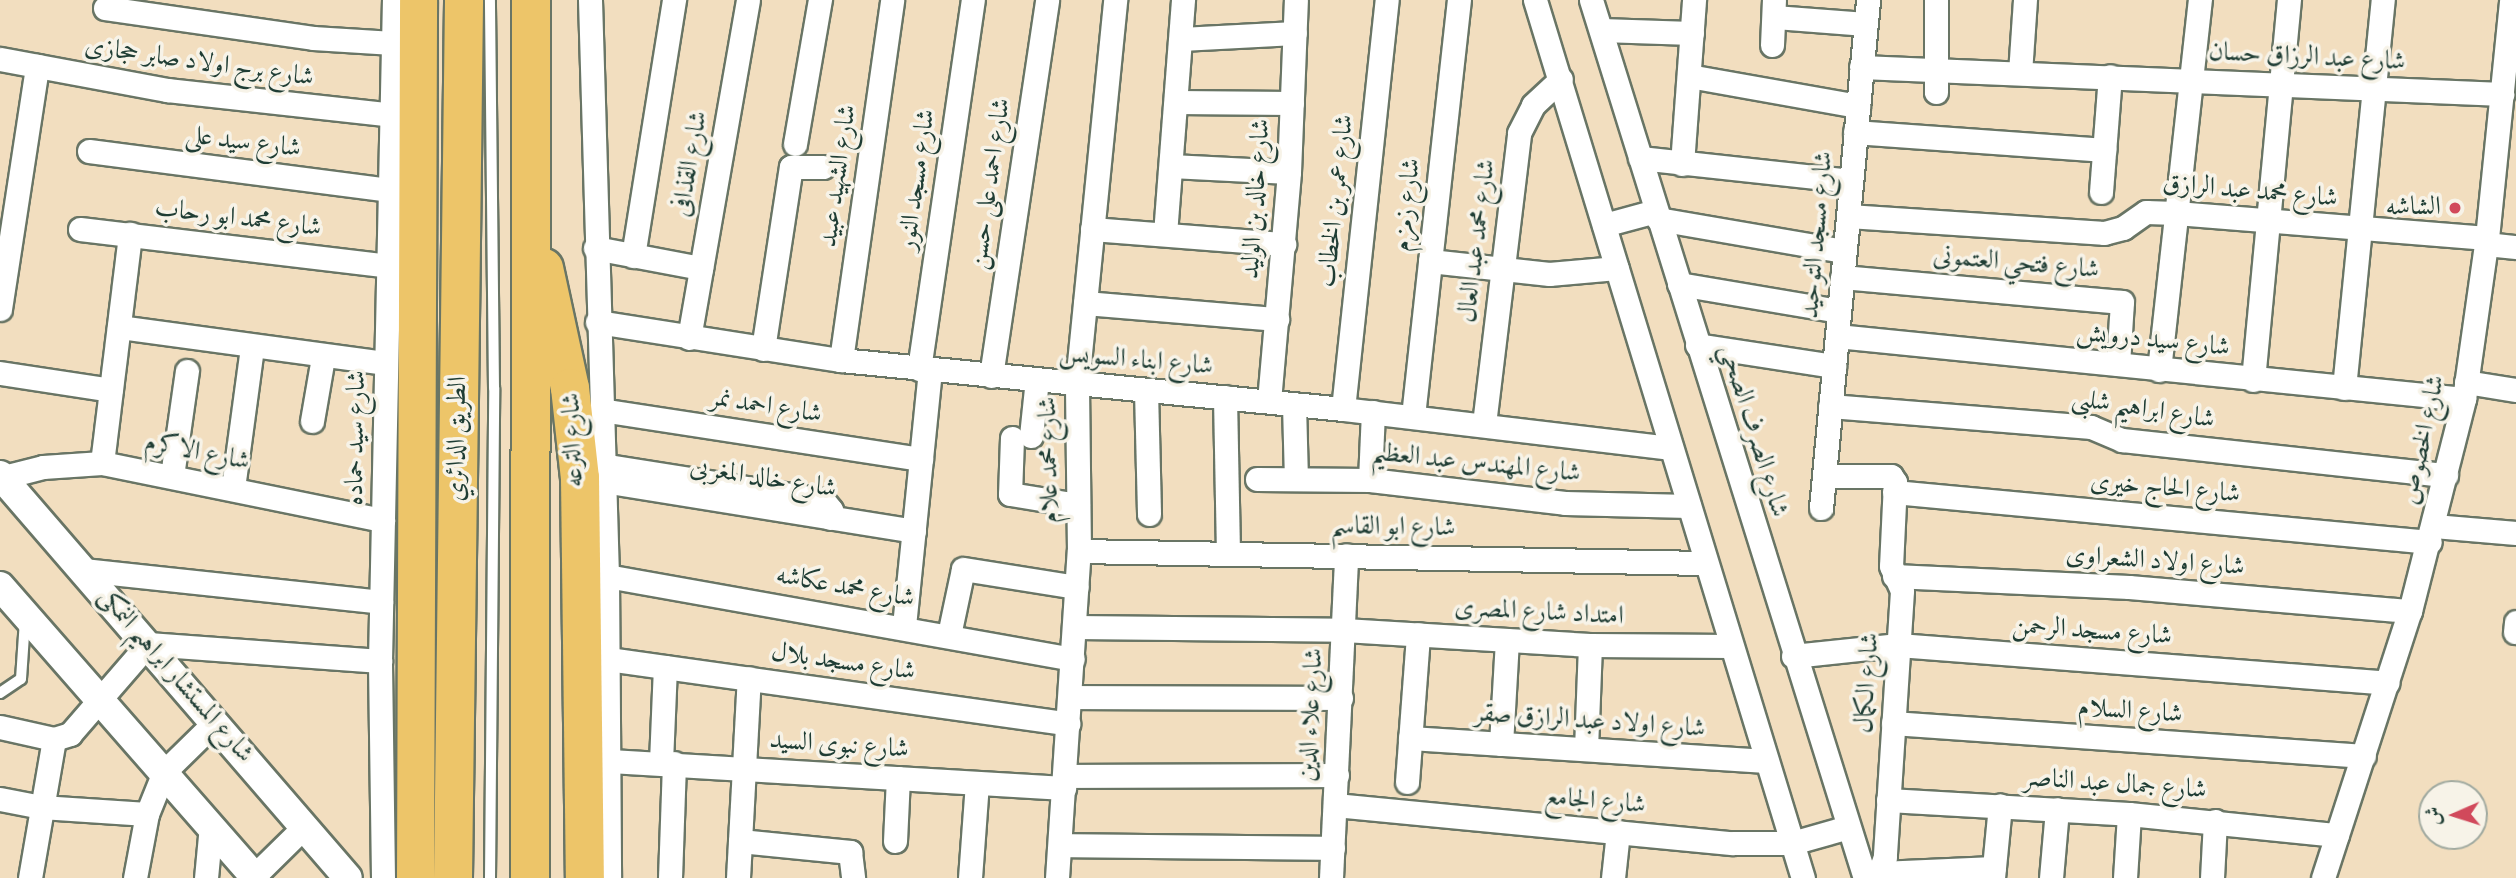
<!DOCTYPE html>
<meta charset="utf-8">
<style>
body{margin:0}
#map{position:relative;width:2516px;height:878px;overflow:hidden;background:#f2debf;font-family:Vollkorn,Amiri,serif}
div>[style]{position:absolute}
.roads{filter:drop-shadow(2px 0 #697565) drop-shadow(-2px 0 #697565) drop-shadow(0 2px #697565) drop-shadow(0 -2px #697565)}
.service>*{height:10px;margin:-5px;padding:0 5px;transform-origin:5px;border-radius:5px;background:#fff}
.minor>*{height:23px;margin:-11.5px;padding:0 11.5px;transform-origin:11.5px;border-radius:11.5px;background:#fff}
.tertiary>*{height:28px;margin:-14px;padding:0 14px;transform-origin:14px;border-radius:14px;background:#fff}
.trunk>*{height:37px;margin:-18.5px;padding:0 18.5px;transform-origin:18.5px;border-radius:18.5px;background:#edc569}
.motorway>*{height:38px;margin:-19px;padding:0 19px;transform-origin:19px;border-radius:19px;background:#edc569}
.dots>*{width:19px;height:19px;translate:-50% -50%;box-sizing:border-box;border:4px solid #f7f3e8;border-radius:50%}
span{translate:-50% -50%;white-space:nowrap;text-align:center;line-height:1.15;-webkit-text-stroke:7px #f7f3e8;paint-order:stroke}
.street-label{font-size:26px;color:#1f3d34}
.poi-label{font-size:26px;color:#1f3d34}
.right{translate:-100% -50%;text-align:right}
.north{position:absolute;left:2418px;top:780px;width:70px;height:70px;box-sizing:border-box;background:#f7f3e8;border:2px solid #a1aaa0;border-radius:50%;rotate:267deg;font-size:19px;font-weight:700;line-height:28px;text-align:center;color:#1f3d34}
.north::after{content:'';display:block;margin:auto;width:24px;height:32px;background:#d1495b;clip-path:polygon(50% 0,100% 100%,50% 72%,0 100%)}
</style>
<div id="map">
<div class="roads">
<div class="service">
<div style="left:0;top:693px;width:25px;rotate:-34deg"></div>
<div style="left:21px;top:679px;width:58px;rotate:-86.1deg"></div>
<div style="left:490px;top:878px;width:490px;rotate:-89.5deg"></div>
<div style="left:494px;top:388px;width:388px;rotate:-90.6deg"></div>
</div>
<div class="minor">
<div style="left:590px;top:0;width:576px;rotate:88.31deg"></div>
<div style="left:607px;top:576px;width:302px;rotate:89.6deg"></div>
<div style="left:1535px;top:0;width:918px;rotate:73.03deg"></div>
<div style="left:1591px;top:0;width:920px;rotate:72.67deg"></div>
<div style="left:1936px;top:0;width:92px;rotate:90deg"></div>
<div style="left:105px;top:8px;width:210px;rotate:8.2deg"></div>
<div style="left:313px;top:38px;width:80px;rotate:3.6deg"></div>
<div style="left:1774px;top:17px;width:92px;rotate:4.4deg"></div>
<div style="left:1601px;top:30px;width:91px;rotate:1.9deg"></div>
<div style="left:1181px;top:39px;width:114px;rotate:-3deg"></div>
<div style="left:1772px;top:45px;width:45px;rotate:-87.5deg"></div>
<div style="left:0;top:59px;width:170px;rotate:10.5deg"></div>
<div style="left:167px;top:90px;width:226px;rotate:6.3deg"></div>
<div style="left:1861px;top:67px;width:642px;rotate:2.41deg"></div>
<div style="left:2020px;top:73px;width:73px;rotate:-86.1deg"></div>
<div style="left:1689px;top:76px;width:172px;rotate:10.1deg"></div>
<div style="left:1176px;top:102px;width:116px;rotate:0.5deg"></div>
<div style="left:1855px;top:132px;width:250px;rotate:4.1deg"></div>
<div style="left:795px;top:144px;width:146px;rotate:-80.2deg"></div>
<div style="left:89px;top:151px;width:304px;rotate:7.4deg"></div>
<div style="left:1640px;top:158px;width:212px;rotate:6.2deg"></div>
<div style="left:1682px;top:164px;width:164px;rotate:-85.8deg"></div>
<div style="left:1171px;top:166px;width:118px;rotate:2.9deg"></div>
<div style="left:2101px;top:192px;width:116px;rotate:-85.6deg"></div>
<div style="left:1848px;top:216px;width:257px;rotate:3.8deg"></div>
<div style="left:2104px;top:233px;width:20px;rotate:-15deg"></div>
<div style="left:2123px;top:228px;width:28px;rotate:-35deg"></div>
<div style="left:2146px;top:212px;width:30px;rotate:2deg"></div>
<div style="left:2176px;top:213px;width:312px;rotate:4.6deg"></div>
<div style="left:1658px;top:219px;width:189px;rotate:9.8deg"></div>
<div style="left:1604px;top:225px;width:54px;rotate:-15.1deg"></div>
<div style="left:80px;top:229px;width:311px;rotate:6.8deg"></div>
<div style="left:1092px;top:229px;width:193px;rotate:4.5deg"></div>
<div style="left:1165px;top:234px;width:235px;rotate:-85.6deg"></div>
<div style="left:2486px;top:244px;width:30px;rotate:6deg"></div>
<div style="left:595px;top:248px;width:108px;rotate:10.7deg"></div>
<div style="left:633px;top:256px;width:259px;rotate:-80.9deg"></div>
<div style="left:1430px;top:261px;width:120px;rotate:6.2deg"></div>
<div style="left:1549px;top:274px;width:68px;rotate:-5deg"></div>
<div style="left:1842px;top:277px;width:281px;rotate:5.1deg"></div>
<div style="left:2122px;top:302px;width:62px;rotate:93.7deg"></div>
<div style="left:1679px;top:284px;width:162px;rotate:9.6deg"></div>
<div style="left:1085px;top:303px;width:193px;rotate:4.8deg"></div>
<div style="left:0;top:309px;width:246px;rotate:-81.3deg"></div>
<div style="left:597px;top:322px;width:247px;rotate:8.9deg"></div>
<div style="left:841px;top:360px;width:504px;rotate:5.57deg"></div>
<div style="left:1343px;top:409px;width:330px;rotate:6.8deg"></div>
<div style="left:119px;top:327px;width:269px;rotate:7.7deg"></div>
<div style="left:1837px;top:336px;width:630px;rotate:5.74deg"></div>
<div style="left:689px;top:338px;width:343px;rotate:-80.1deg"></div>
<div style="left:1697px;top:345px;width:139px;rotate:8.7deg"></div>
<div style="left:763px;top:349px;width:184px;rotate:-81.3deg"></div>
<div style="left:791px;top:167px;width:32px"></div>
<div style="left:841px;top:360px;width:364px;rotate:-81.9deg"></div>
<div style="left:919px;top:369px;width:373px;rotate:-81.7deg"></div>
<div style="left:2159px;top:370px;width:372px;rotate:-83.7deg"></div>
<div style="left:0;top:373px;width:112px;rotate:8.7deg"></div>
<div style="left:991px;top:376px;width:380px;rotate:-81.5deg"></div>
<div style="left:2253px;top:380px;width:382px;rotate:-84.6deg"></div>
<div style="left:2466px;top:382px;width:51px;rotate:9.1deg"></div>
<div style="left:2344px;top:388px;width:390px;rotate:-84.3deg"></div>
<div style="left:1146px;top:390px;width:124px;rotate:88.6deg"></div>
<div style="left:1225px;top:397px;width:156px;rotate:88.9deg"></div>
<div style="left:1269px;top:401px;width:230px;rotate:-85deg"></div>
<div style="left:1289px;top:172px;width:172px;rotate:-87.7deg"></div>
<div style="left:1294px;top:404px;width:75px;rotate:88.5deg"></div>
<div style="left:1830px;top:406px;width:262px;rotate:4.6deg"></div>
<div style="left:2091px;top:427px;width:34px;rotate:23deg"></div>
<div style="left:2122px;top:440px;width:326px;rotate:6.2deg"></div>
<div style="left:1343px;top:409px;width:411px;rotate:-83.9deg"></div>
<div style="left:601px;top:410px;width:324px;rotate:8.7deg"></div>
<div style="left:1413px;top:416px;width:419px;rotate:-83.7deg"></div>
<div style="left:312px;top:421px;width:65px;rotate:-80.2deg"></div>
<div style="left:1484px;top:424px;width:293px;rotate:-83.1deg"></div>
<div style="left:1519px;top:133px;width:31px;rotate:-63deg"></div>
<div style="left:1533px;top:105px;width:38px;rotate:-43deg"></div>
<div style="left:1031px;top:436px;width:57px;rotate:-84deg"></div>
<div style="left:1012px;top:438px;width:56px;rotate:92deg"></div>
<div style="left:1010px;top:494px;width:69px;rotate:9.2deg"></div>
<div style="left:102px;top:463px;width:231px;rotate:-83deg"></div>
<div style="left:602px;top:465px;width:224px;rotate:9deg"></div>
<div style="left:823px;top:500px;width:13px;rotate:51deg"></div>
<div style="left:831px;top:510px;width:8px;rotate:97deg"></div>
<div style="left:172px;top:476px;width:106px;rotate:-81.9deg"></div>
<div style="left:1824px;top:476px;width:67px"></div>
<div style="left:1891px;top:476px;width:7px;rotate:56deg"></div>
<div style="left:1895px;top:482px;width:84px;rotate:92.7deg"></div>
<div style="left:1891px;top:566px;width:27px;rotate:66deg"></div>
<div style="left:1902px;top:591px;width:267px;rotate:93.7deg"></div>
<div style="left:1885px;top:857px;width:22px;rotate:111deg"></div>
<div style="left:0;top:478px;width:44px;rotate:-14.3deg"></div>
<div style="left:43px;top:467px;width:59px;rotate:-3.9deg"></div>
<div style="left:102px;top:463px;width:287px;rotate:11.5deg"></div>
<div style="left:1257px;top:479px;width:113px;rotate:0.5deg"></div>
<div style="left:1370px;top:480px;width:196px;rotate:6.7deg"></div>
<div style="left:1565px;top:503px;width:124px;rotate:1.4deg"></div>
<div style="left:1370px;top:480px;width:68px;rotate:-87.5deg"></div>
<div style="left:603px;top:481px;width:315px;rotate:9.1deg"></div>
<div style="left:233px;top:488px;width:142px;rotate:-82.3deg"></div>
<div style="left:1894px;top:492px;width:538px;rotate:5.33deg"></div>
<div style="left:1821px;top:508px;width:510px;rotate:-84.71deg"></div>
<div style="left:2434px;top:526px;width:82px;rotate:4.9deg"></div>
<div style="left:1079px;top:551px;width:627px;rotate:1.1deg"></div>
<div style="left:83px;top:570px;width:300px;rotate:6.1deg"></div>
<div style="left:607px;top:576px;width:473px;rotate:10.1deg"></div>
<div style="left:1894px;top:576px;width:235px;rotate:2.7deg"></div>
<div style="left:2129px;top:587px;width:282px;rotate:4.9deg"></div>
<div style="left:904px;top:626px;width:257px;rotate:-84.2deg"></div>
<div style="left:1075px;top:627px;width:269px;rotate:0.6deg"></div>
<div style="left:1344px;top:630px;width:246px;rotate:3.5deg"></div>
<div style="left:1590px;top:645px;width:141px;rotate:0.4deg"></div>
<div style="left:2515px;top:632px;width:10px;rotate:-84deg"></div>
<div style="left:949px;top:635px;width:67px;rotate:-78deg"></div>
<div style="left:963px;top:569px;width:115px;rotate:9deg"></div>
<div style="left:1793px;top:656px;width:106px;rotate:-6deg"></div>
<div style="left:1898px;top:645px;width:491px;rotate:4.4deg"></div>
<div style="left:608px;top:659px;width:465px;rotate:8deg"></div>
<div style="left:1071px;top:697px;width:270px;rotate:0.2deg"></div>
<div style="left:1893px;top:723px;width:472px;rotate:4deg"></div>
<div style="left:0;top:727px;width:55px;rotate:12.5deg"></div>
<div style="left:54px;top:739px;width:17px;rotate:-17deg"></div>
<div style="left:70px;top:734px;width:119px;rotate:-49.1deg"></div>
<div style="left:148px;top:644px;width:233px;rotate:4.2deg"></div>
<div style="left:1410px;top:738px;width:357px;rotate:3.7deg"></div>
<div style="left:1501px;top:744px;width:104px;rotate:-86.7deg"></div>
<div style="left:1586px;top:749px;width:104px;rotate:-87.8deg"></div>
<div style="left:610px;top:761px;width:455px;rotate:3.4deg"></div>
<div style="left:661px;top:762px;width:95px;rotate:-87.6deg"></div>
<div style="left:1065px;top:776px;width:272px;rotate:-0.2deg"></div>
<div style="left:1407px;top:782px;width:148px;rotate:-85.7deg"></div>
<div style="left:0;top:799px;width:42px;rotate:11deg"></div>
<div style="left:41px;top:807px;width:106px;rotate:3.8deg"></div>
<div style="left:1888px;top:800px;width:241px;rotate:3.3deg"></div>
<div style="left:2129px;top:814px;width:209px;rotate:5.8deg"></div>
<div style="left:1335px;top:805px;width:400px;rotate:5.5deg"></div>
<div style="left:1733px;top:843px;width:59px"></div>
<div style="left:1792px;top:843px;width:58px;rotate:-15.9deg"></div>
<div style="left:740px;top:841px;width:111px;rotate:5.7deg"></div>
<div style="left:850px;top:852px;width:26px;rotate:83deg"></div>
<div style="left:895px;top:841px;width:63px;rotate:-87.3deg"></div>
<div style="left:1060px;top:845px;width:273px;rotate:0.6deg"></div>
<div style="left:1880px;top:873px;width:114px;rotate:-2.5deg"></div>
<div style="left:30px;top:878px;width:141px;rotate:-80.2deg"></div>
<div style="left:135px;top:878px;width:65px;rotate:-79.4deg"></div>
<div style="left:147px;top:814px;width:45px;rotate:-68deg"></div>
<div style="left:164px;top:772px;width:71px;rotate:-44.4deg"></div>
<div style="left:206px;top:878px;width:53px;rotate:-84.6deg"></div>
<div style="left:252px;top:878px;width:74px;rotate:-44.5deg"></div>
<div style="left:383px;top:878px;width:217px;rotate:-90.8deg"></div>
<div style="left:380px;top:661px;width:661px;rotate:-88.79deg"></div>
<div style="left:670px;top:878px;width:115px;rotate:-88deg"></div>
<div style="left:738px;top:878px;width:200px;rotate:-86.9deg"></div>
<div style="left:970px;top:878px;width:95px;rotate:-85.8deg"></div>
<div style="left:1057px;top:878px;width:328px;rotate:-86.2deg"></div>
<div style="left:1079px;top:551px;width:168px;rotate:-90.7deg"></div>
<div style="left:1077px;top:383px;width:385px;rotate:-84.3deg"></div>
<div style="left:1331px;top:878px;width:323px;rotate:-87.3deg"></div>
<div style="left:1613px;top:878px;width:46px;rotate:-83.8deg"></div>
<div style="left:1993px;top:878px;width:73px;rotate:-84.5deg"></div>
<div style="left:2051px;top:878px;width:69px;rotate:-85deg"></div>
<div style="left:2125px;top:878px;width:64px;rotate:-86.4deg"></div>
<div style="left:2212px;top:878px;width:57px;rotate:-87deg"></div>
<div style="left:2323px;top:878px;width:281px;rotate:-72deg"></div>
<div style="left:2410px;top:611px;width:219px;rotate:-75.7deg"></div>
<div style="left:2464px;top:399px;width:163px;rotate:-81.9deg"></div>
<div style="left:2487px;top:238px;width:239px;rotate:-84.2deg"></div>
</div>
<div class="tertiary">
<div style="left:0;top:475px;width:532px;rotate:49.19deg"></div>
<div style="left:0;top:586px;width:388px;rotate:48.8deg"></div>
</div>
<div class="trunk">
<div style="left:415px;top:878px;width:878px;rotate:-89.8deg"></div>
</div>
<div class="motorway">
<div style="left:544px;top:268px;width:123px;rotate:77.8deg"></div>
<div style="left:570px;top:388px;width:91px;rotate:83.7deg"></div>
<div style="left:580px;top:478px;width:400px;rotate:89.3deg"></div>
<div style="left:453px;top:878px;width:878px;rotate:-89.28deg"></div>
<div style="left:530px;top:878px;width:878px;rotate:-89.93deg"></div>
</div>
</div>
<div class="dots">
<div style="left:2455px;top:208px;background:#d1495b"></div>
</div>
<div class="street-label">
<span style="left:2307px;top:58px;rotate:3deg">شارع عبد الرزاق حسان</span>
<span style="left:199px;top:63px;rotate:8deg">شارع برج اولاد صابر حجازى</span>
<span style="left:243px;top:143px;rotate:7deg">شارع سيد على</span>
<span style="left:691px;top:164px;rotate:-80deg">شارع القذافى</span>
<span style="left:839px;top:176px;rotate:-82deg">شارع الشهيد عبيد</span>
<span style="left:918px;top:180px;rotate:-82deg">شارع مسجد النور</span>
<span style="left:991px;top:184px;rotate:-82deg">شارع احمد على حسن</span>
<span style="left:2250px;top:192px;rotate:5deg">شارع محمد عبد الرازق</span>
<span style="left:1257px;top:199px;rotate:-86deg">شارع خالد بن الوليد</span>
<span style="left:1337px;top:201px;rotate:-84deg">شارع عمر بن الخطاب</span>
<span style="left:1408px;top:205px;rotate:-84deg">شارع زمزم</span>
<span style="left:238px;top:219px;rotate:7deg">شارع محمد ابو رحاب</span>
<span style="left:1818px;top:235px;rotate:-85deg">شارع مسجد التوحيد</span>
<span style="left:1478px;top:241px;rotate:-83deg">شارع محمد عبد العال</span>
<span style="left:2016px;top:264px;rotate:5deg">شارع فتحي العتمونى</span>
<span style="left:2153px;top:341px;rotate:6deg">شارع سيد درويش</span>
<span style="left:1136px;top:361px;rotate:5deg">شارع ابناء السويس</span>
<span style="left:766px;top:407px;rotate:9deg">شارع احمد نمر</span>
<span style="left:2143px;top:410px;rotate:9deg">شارع ابراهيم شلبى</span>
<span style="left:1753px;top:431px;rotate:73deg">شارع الصرف الصحي</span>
<span style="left:357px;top:438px;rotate:-89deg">شارع سيد حماده</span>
<span style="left:458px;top:439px;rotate:-89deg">الطريق الدائري</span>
<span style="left:574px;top:440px;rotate:-92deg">شارع الترعه</span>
<span style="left:2424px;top:440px;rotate:-78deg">شارع الخصوص</span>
<span style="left:197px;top:453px;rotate:11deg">شارع الاكرم</span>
<span style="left:1050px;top:460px;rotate:-91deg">شارع محمد علام</span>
<span style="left:1476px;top:464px;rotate:6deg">شارع المهندس عبد العظيم</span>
<span style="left:763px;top:479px;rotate:9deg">شارع خالد المغربى</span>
<span style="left:2165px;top:489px;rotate:5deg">شارع الحاج خيرى</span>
<span style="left:1393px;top:528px;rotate:1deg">شارع ابو القاسم</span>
<span style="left:2155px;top:562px;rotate:4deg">شارع اولاد الشعراوى</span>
<span style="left:845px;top:588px;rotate:10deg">شارع محمد عكاشه</span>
<span style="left:1539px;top:613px;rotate:3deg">امتداد شارع المصرى</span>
<span style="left:2092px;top:632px;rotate:4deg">شارع مسجد الرحمن</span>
<span style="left:843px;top:663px;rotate:8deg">شارع مسجد بلال</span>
<span style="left:175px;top:676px;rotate:49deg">شارع المستشار ابراهيم النمكى</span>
<span style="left:1868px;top:683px;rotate:-86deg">شارع الكمال</span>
<span style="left:2130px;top:712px;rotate:4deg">شارع السلام</span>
<span style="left:1312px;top:715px;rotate:-87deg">شارع علاء الدين</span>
<span style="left:1590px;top:722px;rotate:4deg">شارع اولاد عبد الرازق صقر</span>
<span style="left:839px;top:746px;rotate:4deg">شارع نبوى السيد</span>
<span style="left:2115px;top:785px;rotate:4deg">شارع جمال عبد الناصر</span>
<span style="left:1595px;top:802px;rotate:5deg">شارع الجامع</span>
</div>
<div class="poi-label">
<span class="right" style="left:2441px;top:208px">الشاشه</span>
</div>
<div class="north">ش</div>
</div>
